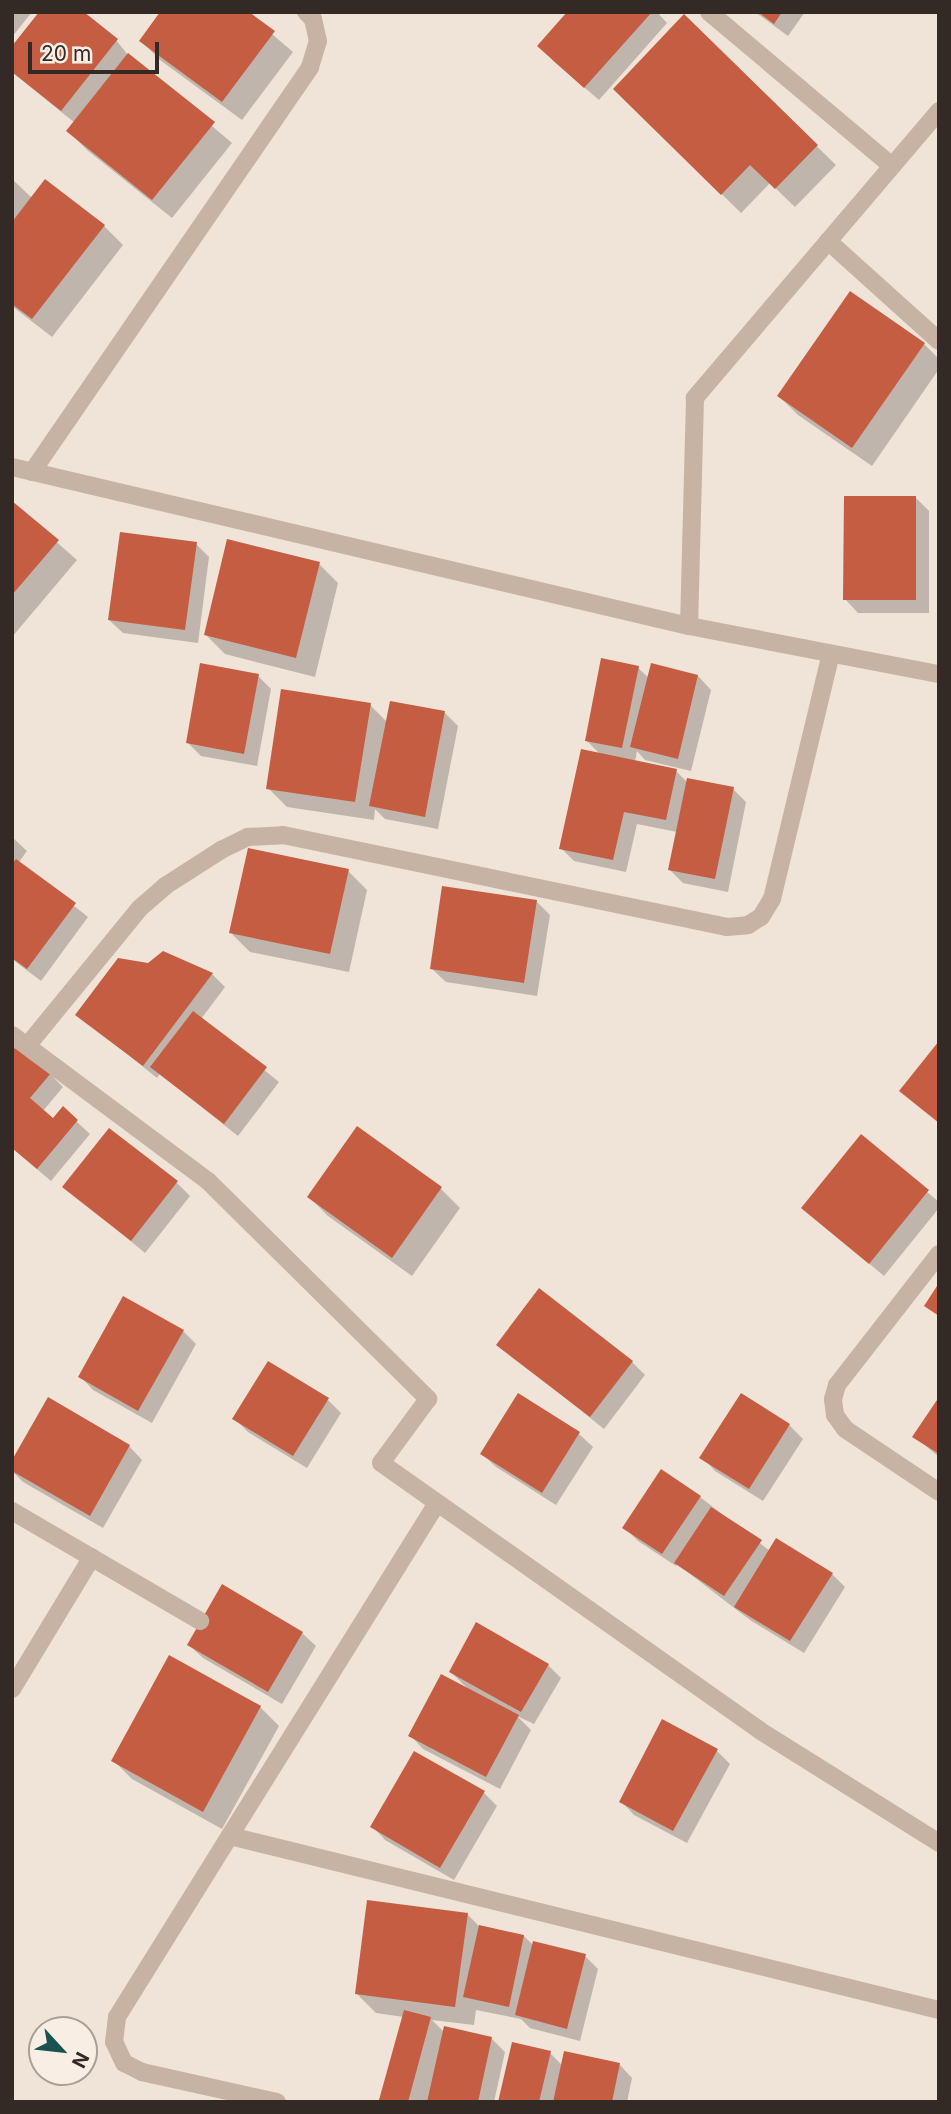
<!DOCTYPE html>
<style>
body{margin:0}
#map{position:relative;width:951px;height:2114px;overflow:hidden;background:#f0e3d7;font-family:Inter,sans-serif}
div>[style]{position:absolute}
.shadow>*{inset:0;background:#0003}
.building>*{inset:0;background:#c45d41}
.street>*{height:18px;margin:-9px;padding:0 9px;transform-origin:9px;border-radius:9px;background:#c7b3a3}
span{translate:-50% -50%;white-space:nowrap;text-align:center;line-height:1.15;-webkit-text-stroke:6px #f8eee3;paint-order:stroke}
.frame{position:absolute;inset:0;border:14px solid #332925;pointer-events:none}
.north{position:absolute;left:28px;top:2016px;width:70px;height:70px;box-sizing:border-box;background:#f8eee3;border:2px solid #a99f97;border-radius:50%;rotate:117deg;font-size:19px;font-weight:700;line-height:28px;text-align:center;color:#332925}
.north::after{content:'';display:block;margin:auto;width:24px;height:32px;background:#1c5153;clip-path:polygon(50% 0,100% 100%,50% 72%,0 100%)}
.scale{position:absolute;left:28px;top:42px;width:131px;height:32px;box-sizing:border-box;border:4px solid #332925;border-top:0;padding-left:9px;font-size:21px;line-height:24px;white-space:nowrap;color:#332925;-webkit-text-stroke:5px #f8eee3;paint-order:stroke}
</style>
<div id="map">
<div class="shadow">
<div style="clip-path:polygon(12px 12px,32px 12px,12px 37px)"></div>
<div style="clip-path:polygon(246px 12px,293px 52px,242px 120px,160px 60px,141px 41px)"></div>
<div style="clip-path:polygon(570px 12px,657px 12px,667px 23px,599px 100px,552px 60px)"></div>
<div style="clip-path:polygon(755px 12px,805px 12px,788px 36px)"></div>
<div style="clip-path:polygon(684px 17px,836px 165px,795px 207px,770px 183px,741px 213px,615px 89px)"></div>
<div style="clip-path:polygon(116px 40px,128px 55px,232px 143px,172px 218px,87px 150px,68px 131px,75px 123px,12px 72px,12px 49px)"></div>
<div style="clip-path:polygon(12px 179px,32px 198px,104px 226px,123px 245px,52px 337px,12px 306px)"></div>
<div style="clip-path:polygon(924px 344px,939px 359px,939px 369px,872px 466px,798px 415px,779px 396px)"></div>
<div style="clip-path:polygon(916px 498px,929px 511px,929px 613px,858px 613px,845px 599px)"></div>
<div style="clip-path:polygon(12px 503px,77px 560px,12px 637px)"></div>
<div style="clip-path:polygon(196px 544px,209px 557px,198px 643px,123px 633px,109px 620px)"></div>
<div style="clip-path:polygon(319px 564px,338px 583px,315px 677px,225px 654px,206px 635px)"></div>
<div style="clip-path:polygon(638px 668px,649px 678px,698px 676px,711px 690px,691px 771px,645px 760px,637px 751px,635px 762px,676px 771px,688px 783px,733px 789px,746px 802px,728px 892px,683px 883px,670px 870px,677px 832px,637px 824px,626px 872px,574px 861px,561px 848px,601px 755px,586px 740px)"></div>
<div style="clip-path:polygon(258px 676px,271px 689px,257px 766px,201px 756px,188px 743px)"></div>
<div style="clip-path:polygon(370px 705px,388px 723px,445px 713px,458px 726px,438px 829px,385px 819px,375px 809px,374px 820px,287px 807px,268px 788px)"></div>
<div style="clip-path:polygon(12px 837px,27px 851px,19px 862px,88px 917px,41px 981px,12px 959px)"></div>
<div style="clip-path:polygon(348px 871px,367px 890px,349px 972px,250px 952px,231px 933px)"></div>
<div style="clip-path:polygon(536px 901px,550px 915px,537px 996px,446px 982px,432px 969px)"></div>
<div style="clip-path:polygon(164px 953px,212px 974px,225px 987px,201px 1019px,279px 1082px,238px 1136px,160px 1074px,157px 1078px,77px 1014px)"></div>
<div style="clip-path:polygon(12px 1054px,50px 1074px,63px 1087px,43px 1111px,53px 1120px,63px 1109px,90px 1134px,51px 1181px,12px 1148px)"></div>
<div style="clip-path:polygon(357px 1129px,441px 1189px,460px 1208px,412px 1276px,328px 1216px,309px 1197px)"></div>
<div style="clip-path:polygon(861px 1137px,939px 1202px,939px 1208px,884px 1276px,803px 1208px)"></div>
<div style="clip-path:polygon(176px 1182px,190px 1196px,145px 1253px,65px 1187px)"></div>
<div style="clip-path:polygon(183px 1331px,196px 1344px,152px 1423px,93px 1390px,80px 1376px)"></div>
<div style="clip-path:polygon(498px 1344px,632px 1362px,645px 1375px,604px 1429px)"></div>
<div style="clip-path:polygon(741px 1395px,789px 1425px,803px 1439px,763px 1501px,715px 1471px,702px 1457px)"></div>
<div style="clip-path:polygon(519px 1396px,579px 1434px,593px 1447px,556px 1505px,496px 1467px,482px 1454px)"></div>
<div style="clip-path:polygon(328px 1400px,341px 1413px,307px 1468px,248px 1432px,235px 1419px)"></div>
<div style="clip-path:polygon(939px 1401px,939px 1457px,915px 1437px)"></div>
<div style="clip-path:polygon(129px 1446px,142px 1460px,103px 1528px,23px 1482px,12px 1471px)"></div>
<div style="clip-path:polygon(700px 1497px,770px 1551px,832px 1574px,845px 1587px,804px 1653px,750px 1620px,677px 1564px,676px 1566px,638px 1541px,624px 1527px)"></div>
<div style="clip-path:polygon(223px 1587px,302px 1633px,316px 1646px,282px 1704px,203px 1658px,189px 1645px)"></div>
<div style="clip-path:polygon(548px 1665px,561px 1678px,534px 1724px,517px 1716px,531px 1730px,500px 1789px,423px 1749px,410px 1735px,469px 1690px,451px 1672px)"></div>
<div style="clip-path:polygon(260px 1707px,279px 1726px,222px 1829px,132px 1779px,113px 1760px)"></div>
<div style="clip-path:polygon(716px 1750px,730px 1764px,687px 1843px,634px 1815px,621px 1801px)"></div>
<div style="clip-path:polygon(483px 1792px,497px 1806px,454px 1880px,385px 1840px,372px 1826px)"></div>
<div style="clip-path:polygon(467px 1914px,480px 1927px,524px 1936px,534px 1946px,585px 1956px,598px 1969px,580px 2041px,530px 2028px,521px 2019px,476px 2010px,474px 2025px,432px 2020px,444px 2032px,491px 2038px,505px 2052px,494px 2102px,383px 2102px,381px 2100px,404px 2017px,376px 2013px,357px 1994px)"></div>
<div style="clip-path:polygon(550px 2053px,562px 2065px,619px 2064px,632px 2078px,627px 2102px,500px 2102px)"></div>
</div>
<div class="building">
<div style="clip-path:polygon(39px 12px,84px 12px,118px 39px,61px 111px,12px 72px,12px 46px)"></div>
<div style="clip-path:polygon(160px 12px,249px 12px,275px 31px,222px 102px,139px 41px)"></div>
<div style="clip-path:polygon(567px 12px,652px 12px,584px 88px,537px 46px)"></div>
<div style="clip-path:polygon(758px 12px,782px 12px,774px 24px)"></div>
<div style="clip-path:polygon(684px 14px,818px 145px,775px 189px,750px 165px,721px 195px,613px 89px)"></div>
<div style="clip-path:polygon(128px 53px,215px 122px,152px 200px,66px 131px)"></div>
<div style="clip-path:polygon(45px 179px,105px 225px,32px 319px,12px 304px,12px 222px)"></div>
<div style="clip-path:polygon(850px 291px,925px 343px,852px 448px,777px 396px)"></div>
<div style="clip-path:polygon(844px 496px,916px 496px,916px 600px,843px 600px)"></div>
<div style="clip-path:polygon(12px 501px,59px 540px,12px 595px)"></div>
<div style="clip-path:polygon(120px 532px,197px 542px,185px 630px,108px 620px)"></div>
<div style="clip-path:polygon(227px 539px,320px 562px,296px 658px,204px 635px)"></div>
<div style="clip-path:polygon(601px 658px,639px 666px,622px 748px,585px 741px)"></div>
<div style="clip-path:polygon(200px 663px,259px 674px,244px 754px,186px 743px)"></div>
<div style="clip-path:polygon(651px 663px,698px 675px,678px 759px,630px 747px)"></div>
<div style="clip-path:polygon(281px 689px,371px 703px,355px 802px,266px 789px)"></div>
<div style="clip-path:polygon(390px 701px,445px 711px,425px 817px,369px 806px)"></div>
<div style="clip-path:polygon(581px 749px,677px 769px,666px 820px,624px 812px,613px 860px,559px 849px)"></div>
<div style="clip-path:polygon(687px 778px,734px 787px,715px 879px,668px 870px)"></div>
<div style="clip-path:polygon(248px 848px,349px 869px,330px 954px,229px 933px)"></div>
<div style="clip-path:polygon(16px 859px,76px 903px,27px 969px,12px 958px,12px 864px)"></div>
<div style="clip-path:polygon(442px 886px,537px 900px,524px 983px,430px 969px)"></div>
<div style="clip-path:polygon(163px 951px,213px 973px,143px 1066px,75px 1015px,118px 958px,148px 963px)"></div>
<div style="clip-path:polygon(193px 1011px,267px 1067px,224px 1124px,150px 1067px)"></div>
<div style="clip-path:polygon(939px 1041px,939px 1123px,899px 1091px)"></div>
<div style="clip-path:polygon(17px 1045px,51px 1073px,30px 1098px,53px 1118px,63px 1106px,78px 1120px,37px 1169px,12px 1148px,12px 1051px)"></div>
<div style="clip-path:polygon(357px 1126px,442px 1187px,392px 1258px,307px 1197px)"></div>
<div style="clip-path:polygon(109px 1128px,178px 1181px,131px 1241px,62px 1187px)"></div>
<div style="clip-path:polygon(861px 1134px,929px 1190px,869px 1264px,801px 1208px)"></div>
<div style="clip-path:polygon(939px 1283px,939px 1316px,924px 1306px)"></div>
<div style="clip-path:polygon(539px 1288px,633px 1361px,590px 1417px,496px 1345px)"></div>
<div style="clip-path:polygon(123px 1296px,184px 1330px,138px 1411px,78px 1377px)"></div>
<div style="clip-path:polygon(268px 1361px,329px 1398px,293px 1456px,232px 1419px)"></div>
<div style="clip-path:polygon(518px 1393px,580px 1432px,542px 1493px,480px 1454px)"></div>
<div style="clip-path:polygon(741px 1393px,790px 1424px,749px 1489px,699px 1458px)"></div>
<div style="clip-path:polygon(48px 1397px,130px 1445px,90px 1516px,12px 1471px,12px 1460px)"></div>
<div style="clip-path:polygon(939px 1397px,939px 1454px,912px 1437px)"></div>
<div style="clip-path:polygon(661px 1469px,701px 1496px,662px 1554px,622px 1528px)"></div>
<div style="clip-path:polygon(711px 1507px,762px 1540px,724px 1596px,674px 1563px)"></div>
<div style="clip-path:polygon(776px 1538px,833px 1573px,790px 1641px,734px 1607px)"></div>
<div style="clip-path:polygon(222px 1584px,303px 1632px,268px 1692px,187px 1645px)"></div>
<div style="clip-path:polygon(476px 1622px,549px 1664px,521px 1712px,449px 1672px)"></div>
<div style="clip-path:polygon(169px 1655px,261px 1706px,203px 1812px,111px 1761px)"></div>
<div style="clip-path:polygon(441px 1674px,519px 1715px,486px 1777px,408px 1736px)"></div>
<div style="clip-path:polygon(662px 1719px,718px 1749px,673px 1831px,619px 1802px)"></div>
<div style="clip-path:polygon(414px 1751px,485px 1791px,440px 1868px,370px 1827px)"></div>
<div style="clip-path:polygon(367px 1900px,468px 1913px,455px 2007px,355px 1994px)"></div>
<div style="clip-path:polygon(479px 1925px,524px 1935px,509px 2007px,463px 1997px)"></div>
<div style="clip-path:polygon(533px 1941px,586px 1954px,567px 2029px,515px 2015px)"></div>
<div style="clip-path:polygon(404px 2010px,431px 2017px,408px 2102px,385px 2102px,379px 2100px)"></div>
<div style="clip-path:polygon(444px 2026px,492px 2037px,478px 2102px,427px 2102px)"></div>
<div style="clip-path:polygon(512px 2042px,551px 2051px,539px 2102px,498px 2102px)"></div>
<div style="clip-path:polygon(564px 2051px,620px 2063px,612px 2102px,553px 2102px)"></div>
</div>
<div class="street">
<div style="left:709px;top:12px;width:239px;rotate:40.1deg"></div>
<div style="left:939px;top:111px;width:377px;rotate:130.4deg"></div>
<div style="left:695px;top:398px;width:228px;rotate:91.5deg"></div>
<div style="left:689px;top:626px;width:255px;rotate:10.9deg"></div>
<div style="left:828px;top:241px;width:149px;rotate:42deg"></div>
<div style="left:12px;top:467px;width:695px;rotate:13.22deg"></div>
<div style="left:32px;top:472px;width:491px;rotate:-55.5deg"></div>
<div style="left:310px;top:67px;width:27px;rotate:-73deg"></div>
<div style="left:318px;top:41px;width:23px;rotate:-103deg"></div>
<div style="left:313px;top:19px;width:10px;rotate:-135deg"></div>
<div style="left:12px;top:1035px;width:244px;rotate:36.7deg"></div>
<div style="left:208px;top:1181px;width:310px;rotate:44.7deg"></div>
<div style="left:428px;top:1399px;width:79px;rotate:126.3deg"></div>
<div style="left:381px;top:1463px;width:463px;rotate:35.2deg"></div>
<div style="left:759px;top:1730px;width:213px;rotate:32.1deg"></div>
<div style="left:27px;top:1046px;width:178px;rotate:-50.7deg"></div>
<div style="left:140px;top:908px;width:33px;rotate:-41deg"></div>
<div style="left:165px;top:886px;width:67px;rotate:-32.7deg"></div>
<div style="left:221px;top:850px;width:30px;rotate:-26deg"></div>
<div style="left:248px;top:837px;width:35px;rotate:-3deg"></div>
<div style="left:283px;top:835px;width:453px;rotate:11.7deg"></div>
<div style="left:727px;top:927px;width:21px;rotate:-5deg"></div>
<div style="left:748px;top:925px;width:15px;rotate:-32deg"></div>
<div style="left:761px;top:917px;width:21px;rotate:-59deg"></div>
<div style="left:772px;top:899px;width:252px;rotate:-76.5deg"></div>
<div style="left:939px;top:1254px;width:166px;rotate:127.9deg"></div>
<div style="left:837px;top:1385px;width:15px;rotate:106deg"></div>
<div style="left:833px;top:1399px;width:16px;rotate:83deg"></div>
<div style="left:835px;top:1415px;width:17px;rotate:54deg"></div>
<div style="left:845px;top:1429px;width:113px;rotate:33.8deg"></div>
<div style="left:12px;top:1511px;width:218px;rotate:30.3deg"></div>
<div style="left:12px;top:1689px;width:154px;rotate:-58.8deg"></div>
<div style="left:230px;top:1836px;width:730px;rotate:13.79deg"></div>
<div style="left:277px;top:2102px;width:138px;rotate:-167.5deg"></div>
<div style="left:142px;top:2072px;width:20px;rotate:-153deg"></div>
<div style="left:124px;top:2063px;width:23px;rotate:-115deg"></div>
<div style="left:114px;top:2042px;width:25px;rotate:-83deg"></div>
<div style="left:117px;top:2017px;width:605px;rotate:-58.09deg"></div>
</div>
<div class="frame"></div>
<div class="north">N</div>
<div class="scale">20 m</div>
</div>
